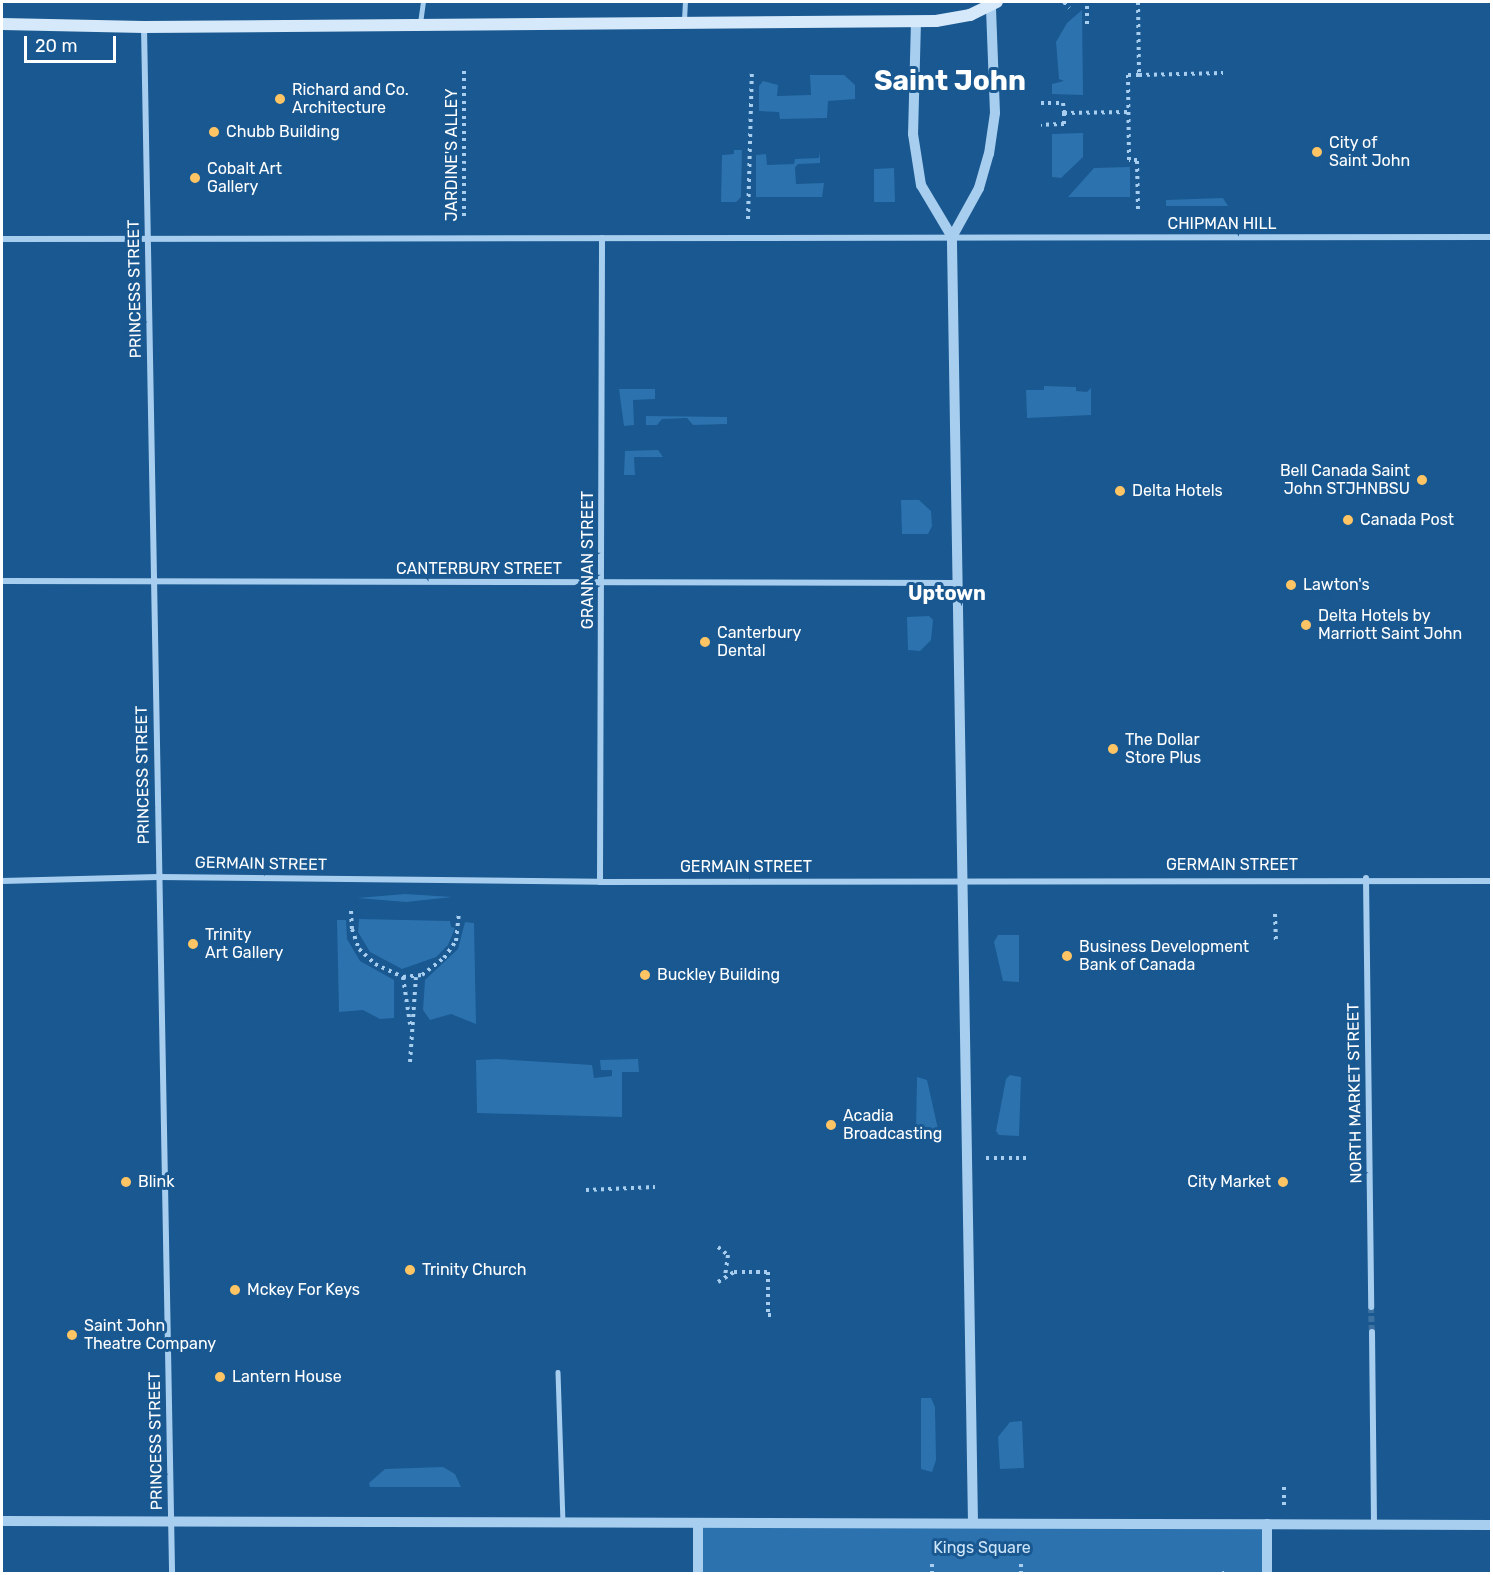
<!DOCTYPE html>
<style>
body{margin:0}
#map{position:relative;width:1493px;height:1575px;overflow:hidden;background:#195890;font-family:Rubik,sans-serif}
div>[style]{position:absolute}
.green>*{inset:0;background:#2c72ae}
.minor-tunnel>*{height:6px;margin-top:-3px;transform-origin:0;background:repeating-linear-gradient(90deg,#3c71a1 0 6px,transparent 0 9px)}
.path>*{height:4px;margin-top:-2px;transform-origin:0;background:repeating-linear-gradient(90deg,#a8ceef 0 3px,transparent 0 7.5px)}
.service>*{height:4.5px;margin:-2.25px;padding:0 2.25px;transform-origin:2.25px;border-radius:2.25px;background:#a8ceef}
.minor>*{height:6px;margin:-3px;padding:0 3px;transform-origin:3px;border-radius:3px;background:#a8ceef}
.tertiary>*{height:10px;margin:-5px;padding:0 5px;transform-origin:5px;border-radius:5px;background:#a8ceef}
.secondary>*{height:12px;margin:-6px;padding:0 6px;transform-origin:6px;border-radius:6px;background:#d5e9fa}
.dots>*{width:16px;height:16px;translate:-50% -50%;box-sizing:border-box;border:3px solid #195890;border-radius:50%}
span{translate:-50% -50%;white-space:nowrap;text-align:center;line-height:1.15;-webkit-text-stroke:6px #195890;paint-order:stroke}
.poi-label{font-size:16px;color:#fff}
.left{translate:0 -50%;text-align:left}
.right{translate:-100% -50%;text-align:right}
.street-label{font-size:16px;color:#fff}
.park-label{font-size:16px;color:#cee6fa}
.quarter-label{font-size:20px;color:#fff;font-weight:700}
.town-label{font-size:28px;color:#fff;font-weight:700}
.frame{position:absolute;inset:0;border:3px solid #fff;pointer-events:none}
.scale{position:absolute;left:24px;top:36px;width:92px;height:27px;box-sizing:border-box;border:3px solid #fff;border-top:0;padding-left:8px;font-size:18px;line-height:21px;white-space:nowrap;color:#fff;-webkit-text-stroke:4px #195890;paint-order:stroke}
</style>
<div id="map">
<div class="green">
<div style="clip-path:polygon(1082px 10px,1083px 95px,1052px 94px,1052px 84px,1064px 81px,1059px 79px,1056px 42px,1067px 23px)"></div>
<div style="clip-path:polygon(810px 75px,844px 75px,855px 85px,855px 99px,828px 101px,827px 118px,780px 119px,779px 112px,759px 111px,759px 86px,763px 81px,778px 85px,777px 96px,811px 95px)"></div>
<div style="clip-path:polygon(1083px 133px,1083px 157px,1061px 178px,1052px 177px,1052px 134px)"></div>
<div style="clip-path:polygon(734px 150px,742px 150px,741px 197px,736px 202px,721px 202px,722px 155px,734px 154px)"></div>
<div style="clip-path:polygon(820px 151px,820px 163px,798px 164px,795px 167px,796px 184px,824px 183px,822px 197px,756px 197px,756px 155px,766px 154px,767px 165px,794px 164px,795px 159px,819px 158px)"></div>
<div style="clip-path:polygon(1130px 167px,1130px 197px,1068px 197px,1094px 168px)"></div>
<div style="clip-path:polygon(894px 168px,895px 202px,874px 202px,874px 169px)"></div>
<div style="clip-path:polygon(1223px 198px,1228px 206px,1166px 206px,1166px 200px)"></div>
<div style="clip-path:polygon(1044px 386px,1076px 387px,1076px 391px,1087px 392px,1091px 388px,1091px 415px,1027px 418px,1026px 390px,1044px 390px)"></div>
<div style="clip-path:polygon(619px 389px,655px 389px,655px 399px,633px 400px,634px 425px,624px 426px)"></div>
<div style="clip-path:polygon(646px 416px,727px 417px,727px 424px,693px 425px,687px 418px,662px 419px,657px 425px,646px 425px)"></div>
<div style="clip-path:polygon(658px 450px,663px 457px,634px 457px,635px 475px,624px 475px,625px 451px)"></div>
<div style="clip-path:polygon(901px 500px,919px 500px,931px 511px,932px 526px,928px 534px,902px 534px)"></div>
<div style="clip-path:polygon(929px 616px,933px 620px,931px 640px,920px 651px,908px 650px,907px 617px)"></div>
<div style="clip-path:polygon(405px 894px,452px 897px,406px 902px,357px 898px)"></div>
<div style="clip-path:polygon(359px 919px,450px 921px,451px 927px,455px 928px,448px 945px,436px 957px,402px 969px,370px 952px,358px 932px)"></div>
<div style="clip-path:polygon(337px 920px,346px 920px,347px 939px,360px 961px,394px 980px,394px 1018px,380px 1019px,363px 1010px,339px 1012px)"></div>
<div style="clip-path:polygon(465px 922px,474px 923px,476px 1024px,451px 1014px,430px 1020px,423px 1010px,425px 980px,458px 949px)"></div>
<div style="clip-path:polygon(998px 935px,1019px 935px,1019px 982px,1003px 981px,994px 942px)"></div>
<div style="clip-path:polygon(497px 1059px,592px 1065px,594px 1078px,612px 1076px,612px 1070px,601px 1070px,600px 1060px,638px 1059px,639px 1072px,622px 1072px,622px 1117px,477px 1113px,476px 1060px)"></div>
<div style="clip-path:polygon(1010px 1075px,1021px 1077px,1019px 1136px,999px 1135px,996px 1131px,1006px 1079px)"></div>
<div style="clip-path:polygon(917px 1077px,927px 1080px,938px 1129px,934px 1137px,922px 1138px,916px 1132px)"></div>
<div style="clip-path:polygon(921px 1398px,931px 1398px,935px 1407px,936px 1460px,932px 1472px,921px 1469px)"></div>
<div style="clip-path:polygon(1022px 1421px,1024px 1468px,1000px 1469px,998px 1437px,1010px 1422px)"></div>
<div style="clip-path:polygon(443px 1467px,455px 1474px,461px 1487px,370px 1487px,369px 1483px,385px 1469px)"></div>
<div style="clip-path:polygon(698px 1523px,1267px 1524px,1267px 1573px,698px 1573px)"></div>
</div>
<div class="minor-tunnel">
<div style="left:1371px;top:1307px;width:25px;rotate:88deg"></div>
</div>
<div class="path">
<div style="left:1064px;top:2px;width:8px;rotate:50deg"></div>
<div style="left:1138px;top:2px;width:73px;rotate:89.2deg"></div>
<div style="left:1139px;top:75px;width:84px;rotate:-1.4deg"></div>
<div style="left:1087px;top:6px;width:20px;rotate:90deg"></div>
<div style="left:464px;top:71px;width:150px;rotate:90deg"></div>
<div style="left:1041px;top:103px;width:22px"></div>
<div style="left:1063px;top:103px;width:10px;rotate:84deg"></div>
<div style="left:1064px;top:113px;width:11px;rotate:90deg"></div>
<div style="left:1064px;top:124px;width:23px;rotate:178deg"></div>
<div style="left:1064px;top:113px;width:65px;rotate:-0.9deg"></div>
<div style="left:1138px;top:209px;width:49px;rotate:-91.2deg"></div>
<div style="left:1137px;top:160px;width:8px;rotate:180deg"></div>
<div style="left:1129px;top:160px;width:85px;rotate:-90.7deg"></div>
<div style="left:1128px;top:75px;width:11px"></div>
<div style="left:748px;top:219px;width:150px;rotate:-88.5deg"></div>
<div style="left:351px;top:911px;width:18px;rotate:87deg"></div>
<div style="left:352px;top:929px;width:21px;rotate:71deg"></div>
<div style="left:359px;top:949px;width:22px;rotate:43deg"></div>
<div style="left:375px;top:964px;width:31px;rotate:25deg"></div>
<div style="left:403px;top:977px;width:19px;rotate:-6deg"></div>
<div style="left:422px;top:975px;width:28px;rotate:-38deg"></div>
<div style="left:444px;top:958px;width:21px;rotate:-55deg"></div>
<div style="left:456px;top:941px;width:30px;rotate:-84deg"></div>
<div style="left:1275px;top:914px;width:29px;rotate:88deg"></div>
<div style="left:403px;top:977px;width:48px;rotate:81.5deg"></div>
<div style="left:410px;top:1062px;width:85px;rotate:-86deg"></div>
<div style="left:986px;top:1158px;width:42px"></div>
<div style="left:586px;top:1190px;width:69px;rotate:-2.5deg"></div>
<div style="left:718px;top:1247px;width:13px;rotate:39deg"></div>
<div style="left:728px;top:1255px;width:21px;rotate:98deg"></div>
<div style="left:718px;top:1282px;width:19px;rotate:-32deg"></div>
<div style="left:734px;top:1272px;width:34px"></div>
<div style="left:768px;top:1272px;width:43px;rotate:90deg"></div>
<div style="left:768px;top:1315px;width:5px"></div>
<div style="left:1284px;top:1487px;width:19px;rotate:90deg"></div>
<div style="left:932px;top:1574px;width:15px;rotate:-90deg"></div>
<div style="left:1021px;top:1574px;width:15px;rotate:-90deg"></div>
<div style="left:1222px;top:1574px;width:6px;rotate:-31deg"></div>
</div>
<div class="service">
<div style="left:684px;top:20px;width:18px;rotate:-87deg"></div>
<div style="left:420px;top:23px;width:21px;rotate:-82deg"></div>
<div style="left:558px;top:1372px;width:150px;rotate:88.1deg"></div>
</div>
<div class="minor">
<div style="left:144px;top:27px;width:1547px;rotate:88.96deg"></div>
<div style="left:2px;top:239px;width:1490px;rotate:-0.08deg"></div>
<div style="left:2px;top:581px;width:955px;rotate:0.12deg"></div>
<div style="left:1366px;top:878px;width:429px;rotate:89.3deg"></div>
<div style="left:2px;top:881px;width:156px;rotate:-1.5deg"></div>
<div style="left:158px;top:877px;width:442px;rotate:0.6deg"></div>
<div style="left:600px;top:882px;width:892px;rotate:-0.06deg"></div>
<div style="left:600px;top:882px;width:644px;rotate:-89.82deg"></div>
<div style="left:1372px;top:1332px;width:194px;rotate:89.4deg"></div>
</div>
<div class="tertiary">
<div style="left:916px;top:21px;width:113px;rotate:91.5deg"></div>
<div style="left:913px;top:134px;width:52px;rotate:81.1deg"></div>
<div style="left:921px;top:185px;width:61px;rotate:59.2deg"></div>
<div style="left:2px;top:1521px;width:1490px;rotate:0.15deg"></div>
<div style="left:698px;top:1523px;width:51px;rotate:90deg"></div>
<div style="left:973px;top:1523px;width:1286px;rotate:-90.94deg"></div>
<div style="left:952px;top:237px;width:56px;rotate:-61.1deg"></div>
<div style="left:979px;top:188px;width:35px;rotate:-74deg"></div>
<div style="left:989px;top:154px;width:41px;rotate:-81.7deg"></div>
<div style="left:995px;top:113px;width:106px;rotate:-92.2deg"></div>
<div style="left:1267px;top:1574px;width:50px;rotate:-90deg"></div>
</div>
<div class="secondary">
<div style="left:2px;top:24px;width:142px;rotate:1.2deg"></div>
<div style="left:144px;top:27px;width:792px;rotate:-0.43deg"></div>
<div style="left:936px;top:21px;width:35px;rotate:-10deg"></div>
<div style="left:970px;top:15px;width:30px;rotate:-26deg"></div>
</div>
<div class="dots">
<div style="left:280px;top:99px;background:#ffc565"></div>
<div style="left:214px;top:132px;background:#ffc565"></div>
<div style="left:1317px;top:152px;background:#ffc565"></div>
<div style="left:195px;top:178px;background:#ffc565"></div>
<div style="left:1422px;top:480px;background:#ffc565"></div>
<div style="left:1120px;top:491px;background:#ffc565"></div>
<div style="left:1348px;top:520px;background:#ffc565"></div>
<div style="left:1291px;top:585px;background:#ffc565"></div>
<div style="left:1306px;top:625px;background:#ffc565"></div>
<div style="left:705px;top:642px;background:#ffc565"></div>
<div style="left:1113px;top:749px;background:#ffc565"></div>
<div style="left:193px;top:944px;background:#ffc565"></div>
<div style="left:1067px;top:956px;background:#ffc565"></div>
<div style="left:645px;top:975px;background:#ffc565"></div>
<div style="left:831px;top:1125px;background:#ffc565"></div>
<div style="left:126px;top:1182px;background:#ffc565"></div>
<div style="left:1283px;top:1182px;background:#ffc565"></div>
<div style="left:410px;top:1270px;background:#ffc565"></div>
<div style="left:235px;top:1290px;background:#ffc565"></div>
<div style="left:72px;top:1335px;background:#ffc565"></div>
<div style="left:220px;top:1377px;background:#ffc565"></div>
</div>
<div class="poi-label">
<span class="left" style="left:292px;top:99px">Richard and Co.<br>Architecture</span>
<span class="left" style="left:226px;top:132px">Chubb Building</span>
<span class="left" style="left:1329px;top:152px">City of<br>Saint John</span>
<span class="left" style="left:207px;top:178px">Cobalt Art<br>Gallery</span>
<span class="right" style="left:1410px;top:480px">Bell Canada Saint<br>John STJHNBSU</span>
<span class="left" style="left:1132px;top:491px">Delta Hotels</span>
<span class="left" style="left:1360px;top:520px">Canada Post</span>
<span class="left" style="left:1303px;top:585px">Lawton's</span>
<span class="left" style="left:1318px;top:625px">Delta Hotels by<br>Marriott Saint John</span>
<span class="left" style="left:717px;top:642px">Canterbury<br>Dental</span>
<span class="left" style="left:1125px;top:749px">The Dollar<br>Store Plus</span>
<span class="left" style="left:205px;top:944px">Trinity<br>Art Gallery</span>
<span class="left" style="left:1079px;top:956px">Business Development<br>Bank of Canada</span>
<span class="left" style="left:657px;top:975px">Buckley Building</span>
<span class="left" style="left:843px;top:1125px">Acadia<br>Broadcasting</span>
<span class="left" style="left:138px;top:1182px">Blink</span>
<span class="right" style="left:1271px;top:1182px">City Market</span>
<span class="left" style="left:422px;top:1270px">Trinity Church</span>
<span class="left" style="left:247px;top:1290px">Mckey For Keys</span>
<span class="left" style="left:84px;top:1335px">Saint John<br>Theatre Company</span>
<span class="left" style="left:232px;top:1377px">Lantern House</span>
</div>
<div class="street-label">
<span style="left:452px;top:155px;rotate:-90deg">JARDINE'S ALLEY</span>
<span style="left:1222px;top:224px">CHIPMAN HILL</span>
<span style="left:135px;top:289px;rotate:-91deg">PRINCESS STREET</span>
<span style="left:588px;top:560px;rotate:-90deg">GRANNAN STREET</span>
<span style="left:479px;top:569px">CANTERBURY STREET</span>
<span style="left:143px;top:775px;rotate:-91deg">PRINCESS STREET</span>
<span style="left:261px;top:864px;rotate:1deg">GERMAIN STREET</span>
<span style="left:1232px;top:865px">GERMAIN STREET</span>
<span style="left:746px;top:867px">GERMAIN STREET</span>
<span style="left:1355px;top:1093px;rotate:-91deg">NORTH MARKET STREET</span>
<span style="left:156px;top:1441px;rotate:-91deg">PRINCESS STREET</span>
</div>
<div class="park-label">
<span style="left:982px;top:1548px">Kings Square</span>
</div>
<div class="quarter-label">
<span style="left:947px;top:593px">Uptown</span>
</div>
<div class="town-label">
<span style="left:950px;top:81px">Saint John</span>
</div>
<div class="frame"></div>
<div class="scale">20 m</div>
</div>
